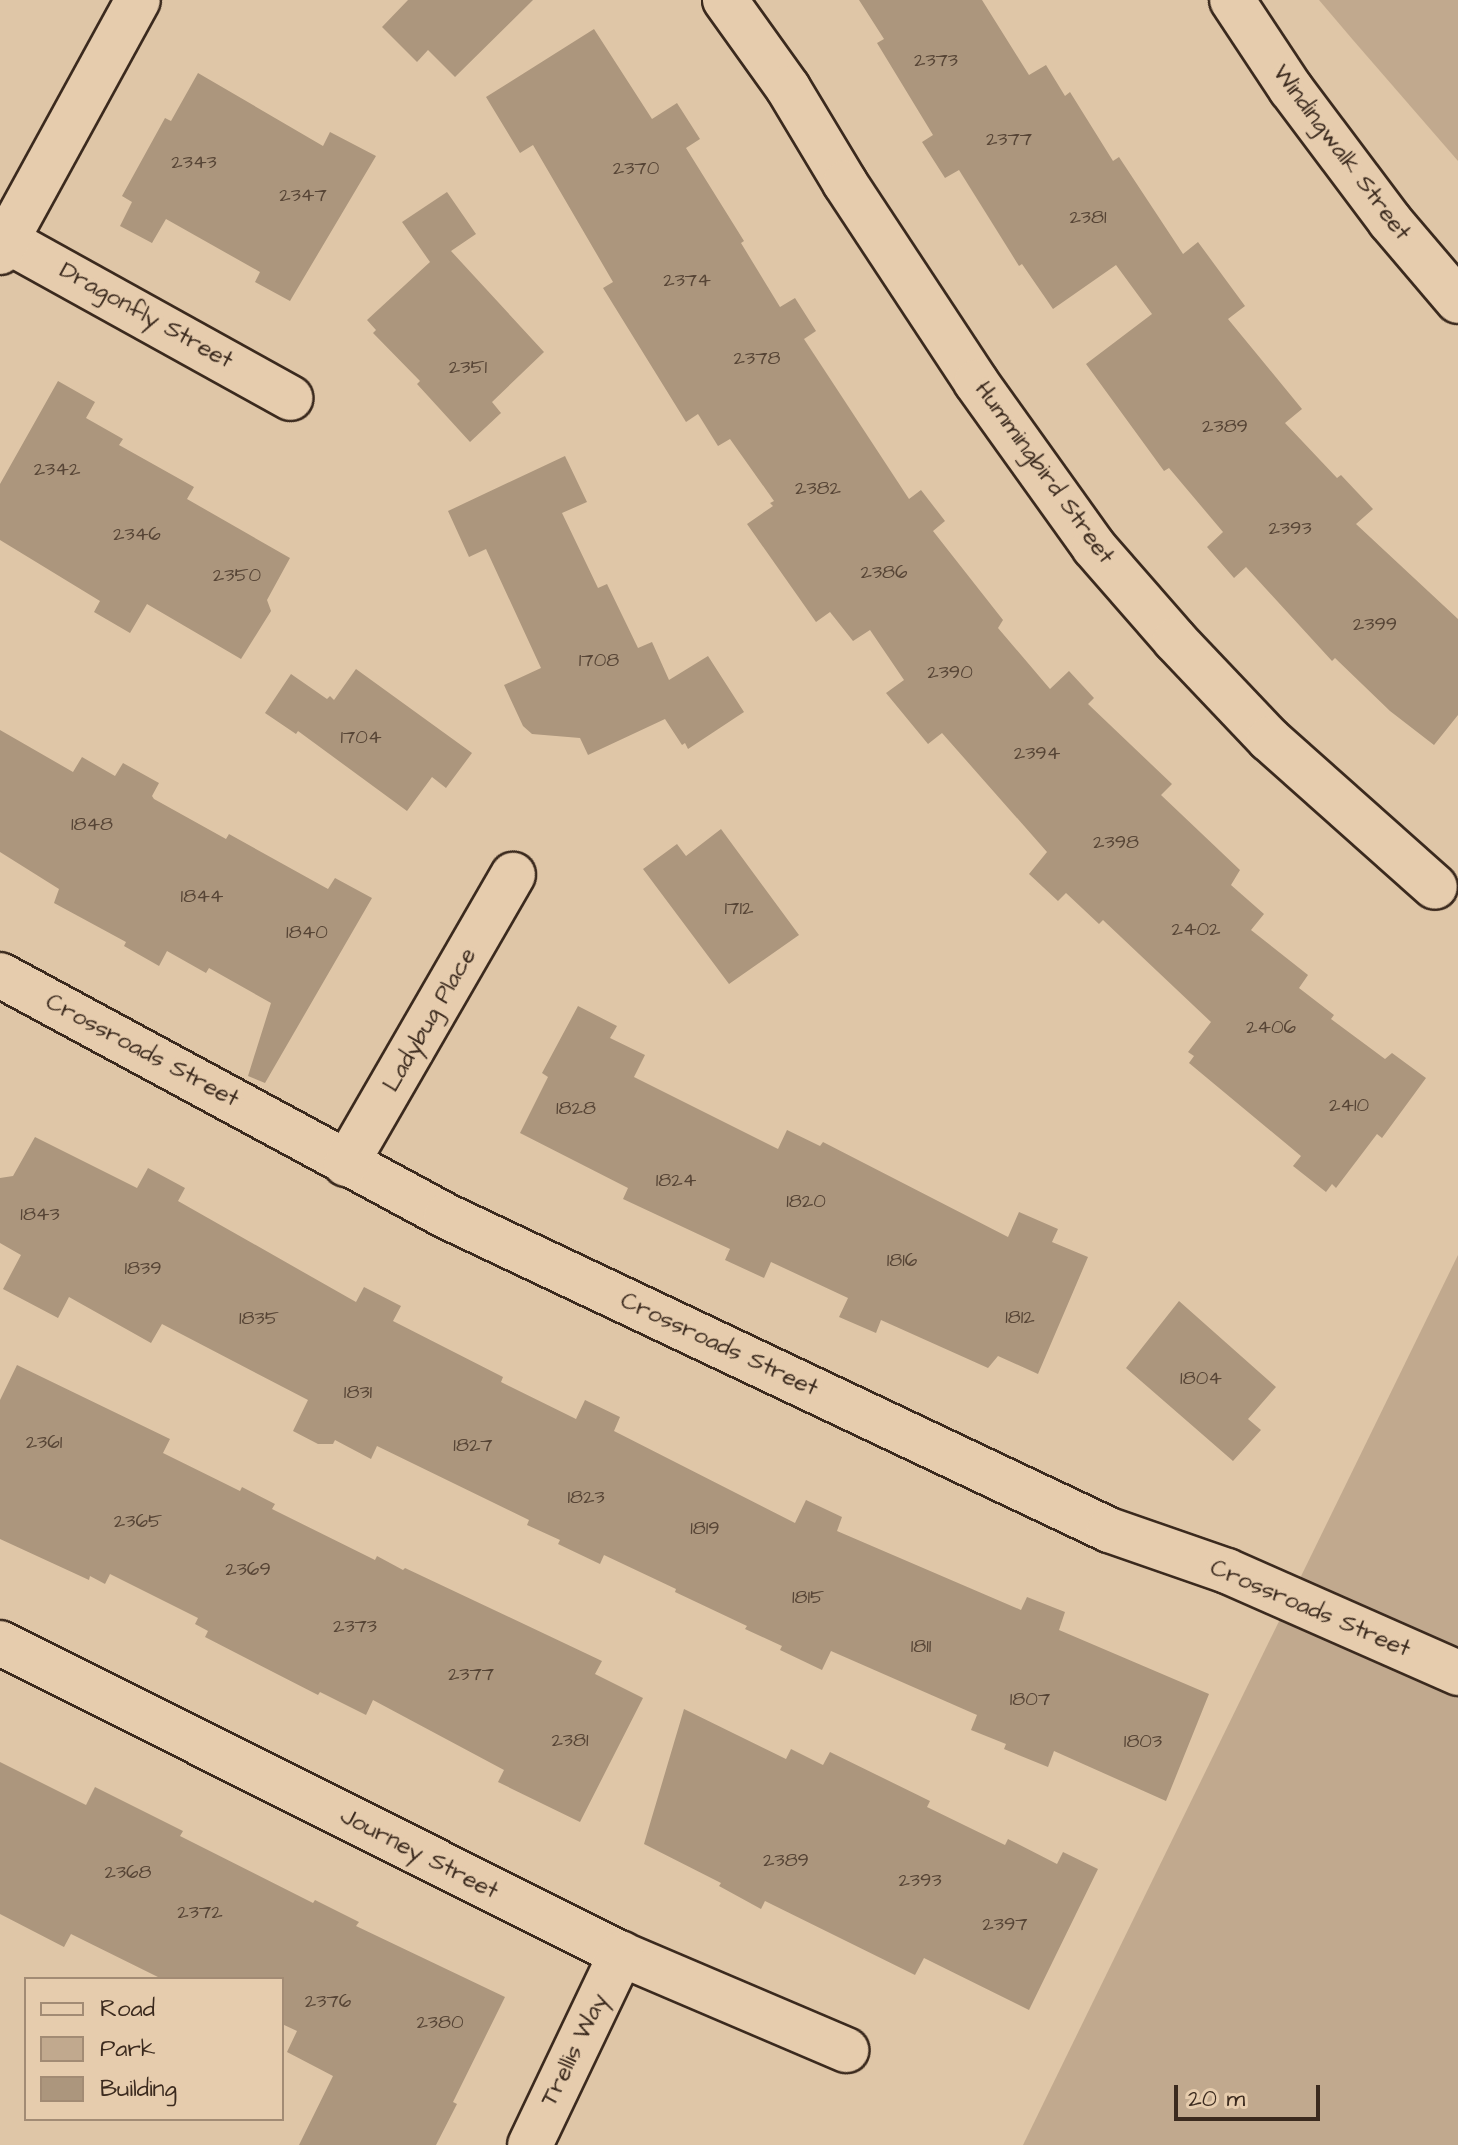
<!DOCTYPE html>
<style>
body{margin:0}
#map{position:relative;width:1458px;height:2145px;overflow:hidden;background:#dfc6a7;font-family:"Architects Daughter",sans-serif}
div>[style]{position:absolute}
.green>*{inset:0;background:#c1a98e}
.building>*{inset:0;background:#ac967d}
.roads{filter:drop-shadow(2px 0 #3b2a1e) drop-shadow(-2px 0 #3b2a1e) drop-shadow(0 2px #3b2a1e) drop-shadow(0 -2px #3b2a1e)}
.minor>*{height:44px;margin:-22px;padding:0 22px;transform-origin:22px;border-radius:22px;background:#e6ccad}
span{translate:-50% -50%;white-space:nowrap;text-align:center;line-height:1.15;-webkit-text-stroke:8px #e6ccad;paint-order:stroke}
.number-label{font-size:20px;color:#574536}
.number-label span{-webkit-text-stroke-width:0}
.street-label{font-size:24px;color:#3b2a1e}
.legend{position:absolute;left:24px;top:1977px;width:260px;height:144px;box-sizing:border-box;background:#e6ccad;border:2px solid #a28b74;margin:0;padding:10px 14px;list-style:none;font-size:24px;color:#3b2a1e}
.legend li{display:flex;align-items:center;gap:16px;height:40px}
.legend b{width:40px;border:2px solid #a28b74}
.scale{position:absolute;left:1174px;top:2085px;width:146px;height:36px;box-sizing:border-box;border:4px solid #3b2a1e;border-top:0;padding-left:10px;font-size:24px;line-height:28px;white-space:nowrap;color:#3b2a1e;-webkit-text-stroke:6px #e6ccad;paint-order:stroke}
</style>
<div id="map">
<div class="green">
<div style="clip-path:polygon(1319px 0,1458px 0,1458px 161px,1353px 40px)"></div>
<div style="clip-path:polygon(1458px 1255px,1458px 2145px,1023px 2145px)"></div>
</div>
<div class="building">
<div style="clip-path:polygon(408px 0,533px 0,455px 77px,428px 50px,417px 62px,382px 27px)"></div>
<div style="clip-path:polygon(859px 0,982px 0,1029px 75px,1046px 65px,1065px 96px,1070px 92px,1113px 161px,1119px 157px,1183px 254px,1198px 242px,1245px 306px,1228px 319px,1302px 409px,1285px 423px,1337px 478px,1341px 475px,1373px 509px,1356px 524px,1458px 619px,1458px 715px,1434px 745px,1390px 711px,1335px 658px,1332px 661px,1246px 567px,1234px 578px,1207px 547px,1223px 532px,1169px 468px,1164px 471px,1086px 364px,1152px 314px,1116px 265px,1053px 309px,1022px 264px,1019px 266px,959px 170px,945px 178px,922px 142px,933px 135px,877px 43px,884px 39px)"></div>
<div style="clip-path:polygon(594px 29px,652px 119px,677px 103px,700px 139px,686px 148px,744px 241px,741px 243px,780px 307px,795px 298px,816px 331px,804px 339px,909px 499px,921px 490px,945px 521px,933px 531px,1003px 620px,998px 628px,1050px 689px,1069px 671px,1094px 698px,1088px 704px,1172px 784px,1161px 795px,1240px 870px,1231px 885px,1264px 914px,1251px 930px,1308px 975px,1299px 988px,1334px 1015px,1331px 1019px,1385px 1059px,1392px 1053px,1426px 1078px,1382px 1138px,1377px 1134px,1336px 1188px,1332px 1184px,1326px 1192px,1293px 1166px,1301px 1156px,1189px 1063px,1194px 1056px,1188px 1052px,1211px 1022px,1103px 920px,1099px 924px,1066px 893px,1058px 901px,1029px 874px,1047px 852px,942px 733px,928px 744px,886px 693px,904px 680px,870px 630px,853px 641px,830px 612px,816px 622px,747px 524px,773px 506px,770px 503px,774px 501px,730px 439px,718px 446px,698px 414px,686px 422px,603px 288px,613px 282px,533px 145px,520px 153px,486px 97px)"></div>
<div style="clip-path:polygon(198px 73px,323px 146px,330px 132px,376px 156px,290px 301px,255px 282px,260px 272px,166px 219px,152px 243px,120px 226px,132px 202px,122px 196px,165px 118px,171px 121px)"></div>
<div style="clip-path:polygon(447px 192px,476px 234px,451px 251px,544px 352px,492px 402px,501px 413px,470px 442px,417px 384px,420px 381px,373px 333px,376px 330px,367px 320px,430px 262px,402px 222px)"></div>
<div style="clip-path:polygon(58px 381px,95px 402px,86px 418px,123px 439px,119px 445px,194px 487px,187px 499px,290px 558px,267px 600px,271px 611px,241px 659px,147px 604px,130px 633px,94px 612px,100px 601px,0 540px,0 484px)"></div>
<div style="clip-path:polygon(565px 456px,587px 502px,562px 513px,598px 588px,607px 584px,638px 648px,652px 642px,669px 680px,708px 656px,744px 712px,688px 749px,685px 743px,682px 745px,665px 719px,588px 755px,580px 738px,532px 734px,523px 726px,504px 685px,541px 668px,486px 549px,469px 557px,448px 511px)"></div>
<div style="clip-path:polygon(356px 669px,472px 753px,446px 788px,432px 777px,407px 811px,298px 731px,296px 734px,265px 713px,291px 674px,327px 699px,330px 696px,334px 700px)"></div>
<div style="clip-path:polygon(0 730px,73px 772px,82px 757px,115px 776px,123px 763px,159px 783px,152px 796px,154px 799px,226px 839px,229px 834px,328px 889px,335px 878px,372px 898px,265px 1083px,248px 1076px,271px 1003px,209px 968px,206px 973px,167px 951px,159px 966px,124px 946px,126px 942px,54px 903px,59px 889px,0 852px)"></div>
<div style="clip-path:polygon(721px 829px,799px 935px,729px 984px,643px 869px,677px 844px,686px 856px)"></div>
<div style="clip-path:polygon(578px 1006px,617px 1026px,610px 1038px,645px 1055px,634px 1077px,778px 1149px,787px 1130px,820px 1146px,823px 1142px,1008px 1237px,1019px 1212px,1058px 1229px,1052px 1242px,1088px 1257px,1038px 1374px,998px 1356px,988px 1368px,881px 1320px,876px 1333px,839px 1317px,848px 1298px,771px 1262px,764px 1278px,725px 1260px,730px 1249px,623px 1199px,628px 1188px,520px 1133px,548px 1077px,542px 1073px)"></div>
<div style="clip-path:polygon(35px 1137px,137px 1188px,148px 1168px,185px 1188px,178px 1201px,356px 1302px,364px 1287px,401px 1306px,393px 1321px,503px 1377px,501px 1382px,576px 1419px,585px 1400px,620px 1417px,614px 1431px,795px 1523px,806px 1500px,842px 1517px,837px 1531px,1021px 1610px,1027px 1597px,1065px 1612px,1059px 1630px,1209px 1694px,1166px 1801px,1054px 1751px,1048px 1767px,1004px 1749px,1006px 1744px,971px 1730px,977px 1715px,831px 1651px,822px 1670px,780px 1650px,782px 1646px,745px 1629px,747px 1626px,675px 1592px,676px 1589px,604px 1555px,600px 1564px,558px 1544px,560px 1540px,527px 1525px,529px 1520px,377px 1446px,371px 1459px,335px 1440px,333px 1444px,318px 1444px,293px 1431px,308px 1400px,162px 1324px,151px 1343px,69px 1297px,58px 1318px,3px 1289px,21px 1255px,0 1243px,0 1178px,13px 1176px)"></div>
<div style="clip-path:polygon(1179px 1301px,1276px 1387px,1248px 1419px,1261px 1430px,1233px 1461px,1126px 1368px)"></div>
<div style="clip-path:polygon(17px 1365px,170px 1439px,163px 1453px,240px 1491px,242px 1487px,275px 1504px,272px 1509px,375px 1560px,377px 1556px,403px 1570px,405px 1568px,602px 1661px,595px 1674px,643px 1698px,580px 1822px,498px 1782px,504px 1770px,373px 1700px,366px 1715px,320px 1692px,318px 1695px,205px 1637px,208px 1631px,195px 1624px,198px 1618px,110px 1574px,105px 1584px,90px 1576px,89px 1580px,0 1539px,0 1400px)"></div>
<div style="clip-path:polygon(684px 1709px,786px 1759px,791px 1749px,823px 1765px,830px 1752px,930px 1801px,927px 1807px,1005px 1845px,1008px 1839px,1057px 1864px,1063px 1852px,1098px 1869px,1029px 2010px,924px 1958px,915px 1975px,765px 1901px,761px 1909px,719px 1886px,721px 1883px,644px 1844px)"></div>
<div style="clip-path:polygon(0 1762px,86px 1805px,95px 1787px,183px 1831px,180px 1836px,313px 1903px,315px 1900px,359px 1922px,356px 1926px,505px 1997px,453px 2102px,457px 2104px,436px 2145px,299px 2145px,333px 2076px,287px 2052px,297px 2031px,282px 2024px,282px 1979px,162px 1979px,71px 1934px,64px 1947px,0 1914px)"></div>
</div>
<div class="roads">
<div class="minor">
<div style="left:725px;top:0;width:108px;rotate:54.4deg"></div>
<div style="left:788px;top:88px;width:111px;rotate:59deg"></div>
<div style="left:845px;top:183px;width:238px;rotate:56.6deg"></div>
<div style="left:976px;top:382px;width:203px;rotate:54.4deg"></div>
<div style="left:1094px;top:547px;width:123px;rotate:48.9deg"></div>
<div style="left:1175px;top:640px;width:137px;rotate:46.5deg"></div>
<div style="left:1269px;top:739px;width:222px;rotate:41.7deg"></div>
<div style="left:1232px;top:0;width:107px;rotate:56.5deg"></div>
<div style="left:1291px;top:89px;width:165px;rotate:53.1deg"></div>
<div style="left:1390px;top:221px;width:105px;rotate:49.6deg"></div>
<div style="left:0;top:237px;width:332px;rotate:29deg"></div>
<div style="left:0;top:252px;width:287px;rotate:-61.3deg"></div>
<div style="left:0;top:975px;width:507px;rotate:28.38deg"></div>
<div style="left:446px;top:1216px;width:734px;rotate:25.34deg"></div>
<div style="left:1109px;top:1530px;width:125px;rotate:19.2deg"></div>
<div style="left:1227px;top:1571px;width:253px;rotate:23.8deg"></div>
<div style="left:346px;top:1164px;width:334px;rotate:-60deg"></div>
<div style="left:0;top:1643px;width:695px;rotate:26.6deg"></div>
<div style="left:621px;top:1954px;width:245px;rotate:23.1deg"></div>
<div style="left:530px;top:2145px;width:212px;rotate:-64.5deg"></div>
</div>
</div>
<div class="number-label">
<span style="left:936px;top:60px">2373</span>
<span style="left:1009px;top:139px">2377</span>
<span style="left:194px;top:162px">2343</span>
<span style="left:636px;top:168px">2370</span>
<span style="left:303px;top:195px">2347</span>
<span style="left:1088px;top:217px">2381</span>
<span style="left:687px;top:280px">2374</span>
<span style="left:757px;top:358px">2378</span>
<span style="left:468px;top:367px">2351</span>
<span style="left:1225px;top:426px">2389</span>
<span style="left:57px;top:469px">2342</span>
<span style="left:818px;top:488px">2382</span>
<span style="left:1290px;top:528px">2393</span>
<span style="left:137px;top:534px">2346</span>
<span style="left:884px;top:572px">2386</span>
<span style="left:237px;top:575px">2350</span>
<span style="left:1375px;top:624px">2399</span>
<span style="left:599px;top:660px">1708</span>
<span style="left:950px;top:672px">2390</span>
<span style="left:361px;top:737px">1704</span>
<span style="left:1037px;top:753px">2394</span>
<span style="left:92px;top:824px">1848</span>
<span style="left:1116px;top:842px">2398</span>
<span style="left:202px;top:896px">1844</span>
<span style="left:739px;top:908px">1712</span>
<span style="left:1196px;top:929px">2402</span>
<span style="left:307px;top:932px">1840</span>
<span style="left:1271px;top:1027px">2406</span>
<span style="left:1349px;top:1105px">2410</span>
<span style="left:576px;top:1108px">1828</span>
<span style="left:676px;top:1180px">1824</span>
<span style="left:806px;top:1201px">1820</span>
<span style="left:40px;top:1214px">1843</span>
<span style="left:902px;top:1260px">1816</span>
<span style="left:143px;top:1268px">1839</span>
<span style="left:1020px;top:1317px">1812</span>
<span style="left:259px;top:1318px">1835</span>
<span style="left:1201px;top:1378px">1804</span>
<span style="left:358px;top:1392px">1831</span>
<span style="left:44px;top:1442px">2361</span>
<span style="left:473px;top:1445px">1827</span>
<span style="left:586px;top:1497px">1823</span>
<span style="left:138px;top:1521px">2365</span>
<span style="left:705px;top:1528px">1819</span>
<span style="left:248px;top:1569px">2369</span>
<span style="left:808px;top:1597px">1815</span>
<span style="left:355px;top:1626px">2373</span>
<span style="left:921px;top:1646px">1811</span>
<span style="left:471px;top:1674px">2377</span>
<span style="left:1030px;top:1699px">1807</span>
<span style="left:570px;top:1740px">2381</span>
<span style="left:1143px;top:1741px">1803</span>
<span style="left:786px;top:1860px">2389</span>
<span style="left:128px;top:1872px">2368</span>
<span style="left:920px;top:1880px">2393</span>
<span style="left:200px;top:1912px">2372</span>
<span style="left:1005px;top:1924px">2397</span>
<span style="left:328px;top:2001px">2376</span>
<span style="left:440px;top:2022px">2380</span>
</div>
<div class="street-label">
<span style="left:1341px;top:153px;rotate:53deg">Windingwalk Street</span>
<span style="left:146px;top:316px;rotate:29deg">Dragonfly Street</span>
<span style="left:1044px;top:473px;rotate:54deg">Hummingbird Street</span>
<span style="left:430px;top:1020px;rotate:-60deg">Ladybug Place</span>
<span style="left:142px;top:1051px;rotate:28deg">Crossroads Street</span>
<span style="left:719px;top:1345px;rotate:25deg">Crossroads Street</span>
<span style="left:1310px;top:1609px;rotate:23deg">Crossroads Street</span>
<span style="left:419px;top:1854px;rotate:27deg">Journey Street</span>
<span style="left:575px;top:2050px;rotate:-64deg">Trellis Way</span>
</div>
<ul class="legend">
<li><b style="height:10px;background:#e6ccad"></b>Road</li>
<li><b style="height:22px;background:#c1a98e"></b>Park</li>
<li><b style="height:22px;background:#ac967d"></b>Building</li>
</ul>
<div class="scale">20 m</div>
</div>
